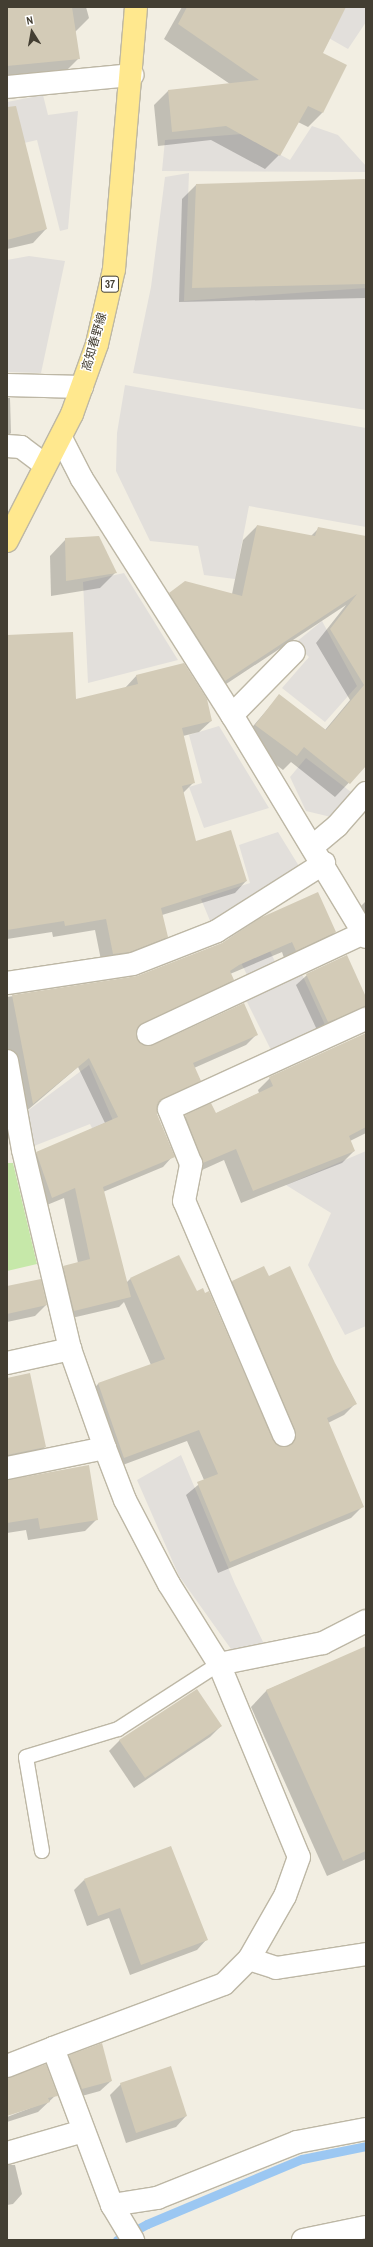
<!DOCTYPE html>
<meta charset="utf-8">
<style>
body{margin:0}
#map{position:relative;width:373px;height:2247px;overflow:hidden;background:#f2eee2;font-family:"Archivo Narrow","Noto Sans JP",sans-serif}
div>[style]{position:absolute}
.green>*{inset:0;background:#c6e8a9}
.parking>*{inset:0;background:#e2dfdb}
.shadow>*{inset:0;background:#0003}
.stream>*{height:9px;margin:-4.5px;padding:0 4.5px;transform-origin:4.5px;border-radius:4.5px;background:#9bc7f2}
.building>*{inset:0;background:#d3cbb7}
.roads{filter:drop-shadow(1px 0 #bdb7a5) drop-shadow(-1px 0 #bdb7a5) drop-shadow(0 1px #bdb7a5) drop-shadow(0 -1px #bdb7a5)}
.service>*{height:14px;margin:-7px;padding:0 7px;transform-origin:7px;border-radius:7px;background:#fff}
.minor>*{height:22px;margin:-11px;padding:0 11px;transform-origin:11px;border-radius:11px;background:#fff}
.primary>*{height:22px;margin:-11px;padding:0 11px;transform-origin:11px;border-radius:11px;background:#ffe88e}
span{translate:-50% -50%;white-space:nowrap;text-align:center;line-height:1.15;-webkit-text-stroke:3px #fff;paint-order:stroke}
.shield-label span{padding:1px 3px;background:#fff;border:1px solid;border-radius:3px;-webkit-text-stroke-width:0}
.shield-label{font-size:11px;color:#433e32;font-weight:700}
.street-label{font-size:12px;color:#433e32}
.frame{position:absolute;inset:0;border:8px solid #433e32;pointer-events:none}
.north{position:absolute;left:12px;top:12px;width:40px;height:40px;-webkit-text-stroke:3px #fff;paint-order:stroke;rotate:349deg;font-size:11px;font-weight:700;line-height:16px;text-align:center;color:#433e32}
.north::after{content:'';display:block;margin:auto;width:14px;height:18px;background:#433e32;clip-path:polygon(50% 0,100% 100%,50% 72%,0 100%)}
</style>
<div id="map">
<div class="green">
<div style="clip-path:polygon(7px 1163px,13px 1163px,37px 1264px,7px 1271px)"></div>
</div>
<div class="parking">
<div style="clip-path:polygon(342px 7px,366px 7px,366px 22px,348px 49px,327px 37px)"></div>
<div style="clip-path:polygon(43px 95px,48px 115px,78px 111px,68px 229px,60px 231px,37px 140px,7px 147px,7px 102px)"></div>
<div style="clip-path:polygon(312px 126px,338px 135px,366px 166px,366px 172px,162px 171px,165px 140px,242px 134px,290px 160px)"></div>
<div style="clip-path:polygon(189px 173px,184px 301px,366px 288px,366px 410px,133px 373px,151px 287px,165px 177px)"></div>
<div style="clip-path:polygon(29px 256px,65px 261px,41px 373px,7px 372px,7px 260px)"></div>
<div style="clip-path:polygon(125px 385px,366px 428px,366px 527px,249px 506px,235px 579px,204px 575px,198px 546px,150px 541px,116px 471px,117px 433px)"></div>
<div style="clip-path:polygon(124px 573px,178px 660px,88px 683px,83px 582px)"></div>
<div style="clip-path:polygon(322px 621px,357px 686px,325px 722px,282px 688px,309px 657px,295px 643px)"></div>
<div style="clip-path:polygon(219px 726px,269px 808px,204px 828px,189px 787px,202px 783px,189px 735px)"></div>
<div style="clip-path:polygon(306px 758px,355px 795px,331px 817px,306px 811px,290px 777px)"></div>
<div style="clip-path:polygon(278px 832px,302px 871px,213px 928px,201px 899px,250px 883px,239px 845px)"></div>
<div style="clip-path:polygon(255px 918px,277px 966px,249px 979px,226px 932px)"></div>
<div style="clip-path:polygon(300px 970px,326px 1027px,272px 1052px,244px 996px)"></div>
<div style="clip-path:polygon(89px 1065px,118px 1132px,98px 1140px,90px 1124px,34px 1146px,26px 1112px)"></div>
<div style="clip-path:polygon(366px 1151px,366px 1326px,345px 1335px,308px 1265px,331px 1213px,286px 1185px)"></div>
<div style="clip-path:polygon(181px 1455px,235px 1584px,266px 1648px,236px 1656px,179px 1576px,137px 1480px)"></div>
</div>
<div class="shadow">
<div style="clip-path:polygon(7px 7px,86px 7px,89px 18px,75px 32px,79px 58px,63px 74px,7px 80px)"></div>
<div style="clip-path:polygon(182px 7px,345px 7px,322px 54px,322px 113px,308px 127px,298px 122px,279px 155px,265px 169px,211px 140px,158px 146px,154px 105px,168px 91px,230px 84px,164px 39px)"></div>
<div style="clip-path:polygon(7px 152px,46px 229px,33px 243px,7px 249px)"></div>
<div style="clip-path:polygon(366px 180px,366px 298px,179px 302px,182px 199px,196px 185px)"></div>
<div style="clip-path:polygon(7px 398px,10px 398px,11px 433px,7px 437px)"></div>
<div style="clip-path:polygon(257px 526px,311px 536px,319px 528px,366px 537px,366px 765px,335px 797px,291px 762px,283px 770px,242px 739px,279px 696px,325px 730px,350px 700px,316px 643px,346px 605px,211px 694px,156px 607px,170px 594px,232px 594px,243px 540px)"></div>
<div style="clip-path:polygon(66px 539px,116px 572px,100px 588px,51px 596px,50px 556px)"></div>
<div style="clip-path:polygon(7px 639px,75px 700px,125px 688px,137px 675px,211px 721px,199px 732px,183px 736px,194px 782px,183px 793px,195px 842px,246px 881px,235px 893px,162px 915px,167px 937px,155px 948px,102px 965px,95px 930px,53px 937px,52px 932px,7px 939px)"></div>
<div style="clip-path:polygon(366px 901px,366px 936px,348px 919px)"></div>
<div style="clip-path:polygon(335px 932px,325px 942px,285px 961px,282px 952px,230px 974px,233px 980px,222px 990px,134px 1033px,140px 1045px,153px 1046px,257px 1034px,246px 1045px,194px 1068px,200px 1080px,189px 1091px,157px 1107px,156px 1114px,173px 1156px,163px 1167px,103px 1192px,126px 1283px,130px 1279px,204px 1295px,209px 1293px,276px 1446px,284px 1447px,284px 1443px,221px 1293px,232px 1282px,268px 1277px,334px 1363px,356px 1403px,344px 1415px,328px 1423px,362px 1507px,351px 1518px,218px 1573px,186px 1495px,204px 1480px,187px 1441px,112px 1469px,87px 1396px,98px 1384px,151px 1365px,124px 1302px,119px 1307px,63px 1320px,53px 1277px,64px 1267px,78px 1263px,64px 1198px,42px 1207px,26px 1163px,37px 1153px,105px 1123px,78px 1067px,23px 1114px,7px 1052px,7px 997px,138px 977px)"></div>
<div style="clip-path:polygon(307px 975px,366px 1000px,366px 1011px,318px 1032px,296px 985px)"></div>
<div style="clip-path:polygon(366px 1032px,366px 1133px,350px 1141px,354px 1151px,342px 1163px,241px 1203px,224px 1160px,191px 1175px,174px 1128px,186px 1116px,215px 1114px,259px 1093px,258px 1090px,270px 1078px,366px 1034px)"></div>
<div style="clip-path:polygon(7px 1287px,46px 1305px,35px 1316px,7px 1322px)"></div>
<div style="clip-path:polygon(7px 1379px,45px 1447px,33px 1459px,7px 1464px)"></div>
<div style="clip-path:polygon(7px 1481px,97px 1519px,85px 1531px,28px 1540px,26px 1530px,7px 1533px)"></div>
<div style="clip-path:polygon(366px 1647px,366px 1859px,327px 1876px,251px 1707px,267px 1690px)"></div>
<div style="clip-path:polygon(221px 1726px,210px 1737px,134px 1788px,109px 1751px,120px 1740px)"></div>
<div style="clip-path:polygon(84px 1880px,207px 1939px,197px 1950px,130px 1975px,109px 1918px,87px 1926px,74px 1890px)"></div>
<div style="clip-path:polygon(70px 2056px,111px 2081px,100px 2091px,71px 2099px,59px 2067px)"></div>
<div style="clip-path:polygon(7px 2078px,56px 2095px,38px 2112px,7px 2122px,7px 2117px,46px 2102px,7px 2115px)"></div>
<div style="clip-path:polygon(121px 2084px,186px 2116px,176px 2127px,126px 2143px,110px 2095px)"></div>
<div style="clip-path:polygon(7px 2165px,15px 2165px,22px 2194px,13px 2204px,7px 2205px)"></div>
</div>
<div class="stream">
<div style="left:117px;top:2240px;width:34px;rotate:-28deg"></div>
<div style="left:147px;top:2224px;width:168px;rotate:-22.8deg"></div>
<div style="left:302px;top:2159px;width:65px;rotate:-11.5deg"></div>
</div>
<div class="building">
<div style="clip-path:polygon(7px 7px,72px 7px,80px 59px,7px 66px)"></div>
<div style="clip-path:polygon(187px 7px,346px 7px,323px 53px,347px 65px,323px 113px,308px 106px,280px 156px,226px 126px,172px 132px,168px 90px,259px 80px,178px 24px)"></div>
<div style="clip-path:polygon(16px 106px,47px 229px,7px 240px,7px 107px)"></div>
<div style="clip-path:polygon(366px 179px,366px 284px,192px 288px,196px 184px)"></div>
<div style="clip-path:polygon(257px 525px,315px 536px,318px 527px,366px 536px,366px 766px,350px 784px,304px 747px,297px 756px,255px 725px,279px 694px,326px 730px,364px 685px,330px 629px,357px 594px,225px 681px,169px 593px,185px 581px,242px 596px)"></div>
<div style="clip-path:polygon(99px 536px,117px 573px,66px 581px,65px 538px)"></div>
<div style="clip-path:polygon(73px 632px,76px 699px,138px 684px,136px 675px,184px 663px,207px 699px,212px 721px,182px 728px,195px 783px,182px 786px,196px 841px,231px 830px,247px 881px,161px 908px,168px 937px,130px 952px,113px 954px,106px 919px,65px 926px,64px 921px,7px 930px,7px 635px)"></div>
<div style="clip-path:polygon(318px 892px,336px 932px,296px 951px,292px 942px,239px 965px,230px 971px,234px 980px,138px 1027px,136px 1033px,141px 1044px,153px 1045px,244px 1003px,258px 1035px,193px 1063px,201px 1081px,159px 1102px,157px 1114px,175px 1157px,103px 1187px,131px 1297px,74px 1311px,63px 1266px,90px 1259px,75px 1188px,52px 1198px,36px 1152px,118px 1117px,89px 1058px,33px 1104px,12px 995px,137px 976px,222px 943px,260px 918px)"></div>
<div style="clip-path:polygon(347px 955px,366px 997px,366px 1007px,328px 1022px,306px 974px)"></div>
<div style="clip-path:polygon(366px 1033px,366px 1127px,349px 1136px,355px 1151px,253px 1191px,236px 1149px,203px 1163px,185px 1115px,211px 1103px,216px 1113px,273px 1086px,269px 1077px)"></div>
<div style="clip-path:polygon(179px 1255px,197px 1291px,203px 1288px,205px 1293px,209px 1291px,273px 1440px,283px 1447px,294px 1442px,295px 1430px,232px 1281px,264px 1266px,269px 1276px,290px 1266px,335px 1363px,357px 1404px,327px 1418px,364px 1507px,230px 1562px,197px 1482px,218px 1474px,199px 1430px,124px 1458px,98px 1383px,165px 1359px,130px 1278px)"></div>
<div style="clip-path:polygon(41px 1279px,47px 1305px,7px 1314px,7px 1286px)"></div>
<div style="clip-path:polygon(30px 1373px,46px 1447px,7px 1455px,7px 1378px)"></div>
<div style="clip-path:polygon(89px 1465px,98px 1520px,40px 1529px,38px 1518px,7px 1523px,7px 1480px)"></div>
<div style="clip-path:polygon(366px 1646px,366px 1851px,343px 1861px,266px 1690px)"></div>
<div style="clip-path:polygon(197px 1689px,222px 1726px,145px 1778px,119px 1740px)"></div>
<div style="clip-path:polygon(171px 1846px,208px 1940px,141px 1965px,120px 1908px,98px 1916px,84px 1879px)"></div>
<div style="clip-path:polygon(102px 2043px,112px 2081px,82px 2089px,69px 2055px)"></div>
<div style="clip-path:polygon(46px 2064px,58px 2096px,48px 2098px,50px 2102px,7px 2116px,7px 2078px)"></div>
<div style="clip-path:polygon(171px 2066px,187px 2116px,136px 2133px,120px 2083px)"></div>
</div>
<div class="roads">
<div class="service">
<div style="left:42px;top:1851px;width:95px;rotate:-99.7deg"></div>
<div style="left:26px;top:1757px;width:96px;rotate:-16.9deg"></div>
<div style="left:118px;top:1729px;width:120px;rotate:-32.8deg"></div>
</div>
<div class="minor">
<div style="left:7px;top:87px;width:126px;rotate:-5.5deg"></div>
<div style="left:7px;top:385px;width:75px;rotate:1.5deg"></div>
<div style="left:61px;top:438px;width:46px;rotate:62.9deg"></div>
<div style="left:82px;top:479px;width:280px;rotate:57.6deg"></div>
<div style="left:232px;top:715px;width:259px;rotate:58.9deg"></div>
<div style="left:7px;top:446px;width:14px;rotate:4deg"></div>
<div style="left:21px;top:447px;width:30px;rotate:37deg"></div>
<div style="left:232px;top:715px;width:88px;rotate:-45.5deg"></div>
<div style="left:312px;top:847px;width:33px;rotate:-40deg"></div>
<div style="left:337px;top:826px;width:44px;rotate:-48.7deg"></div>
<div style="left:7px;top:983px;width:127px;rotate:-8.6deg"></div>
<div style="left:133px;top:964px;width:90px;rotate:-21.4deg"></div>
<div style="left:217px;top:931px;width:127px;rotate:-32.4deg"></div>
<div style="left:148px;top:1034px;width:238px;rotate:-25.1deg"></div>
<div style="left:7px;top:1061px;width:90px;rotate:79.8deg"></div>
<div style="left:23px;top:1150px;width:204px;rotate:76.7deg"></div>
<div style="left:70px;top:1349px;width:105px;rotate:70.5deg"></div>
<div style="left:105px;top:1448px;width:56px;rotate:69deg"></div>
<div style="left:125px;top:1500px;width:95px;rotate:62.4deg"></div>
<div style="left:169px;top:1584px;width:94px;rotate:58deg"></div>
<div style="left:219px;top:1664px;width:209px;rotate:67.5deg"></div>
<div style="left:299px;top:1857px;width:41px;rotate:109.7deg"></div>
<div style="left:285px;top:1896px;width:73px;rotate:119.7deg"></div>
<div style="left:249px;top:1959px;width:35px;rotate:135deg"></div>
<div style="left:224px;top:1984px;width:183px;rotate:159.5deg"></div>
<div style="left:53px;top:2048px;width:168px;rotate:69.4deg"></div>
<div style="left:112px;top:2205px;width:41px;rotate:59deg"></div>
<div style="left:7px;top:1363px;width:65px;rotate:-12.5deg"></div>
<div style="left:284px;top:1435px;width:254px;rotate:-113.1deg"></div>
<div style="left:184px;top:1201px;width:38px;rotate:-79deg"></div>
<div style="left:191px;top:1164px;width:59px;rotate:-111.8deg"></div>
<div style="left:169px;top:1109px;width:217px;rotate:-24.6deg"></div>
<div style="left:7px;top:1468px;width:100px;rotate:-11.5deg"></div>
<div style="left:219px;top:1664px;width:106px;rotate:-11.4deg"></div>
<div style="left:323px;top:1643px;width:48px;rotate:-27.1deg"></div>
<div style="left:249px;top:1959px;width:28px;rotate:18deg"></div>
<div style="left:276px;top:1968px;width:91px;rotate:-8.8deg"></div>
<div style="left:7px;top:2066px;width:49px;rotate:-21.4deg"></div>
<div style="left:7px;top:2153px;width:79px;rotate:-16.1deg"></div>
<div style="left:112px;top:2205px;width:46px;rotate:-8.8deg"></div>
<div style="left:157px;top:2198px;width:151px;rotate:-21.8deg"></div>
<div style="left:297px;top:2142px;width:70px;rotate:-10.7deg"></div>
<div style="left:303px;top:2240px;width:64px;rotate:-11.7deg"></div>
</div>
<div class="primary">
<div style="left:7px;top:541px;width:143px;rotate:-62.9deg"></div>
<div style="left:72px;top:414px;width:74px;rotate:-70.3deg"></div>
<div style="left:97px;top:344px;width:77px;rotate:-77.2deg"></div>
<div style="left:114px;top:269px;width:263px;rotate:-85.2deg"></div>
</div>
</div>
<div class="shield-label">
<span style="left:110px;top:284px">37</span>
</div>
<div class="street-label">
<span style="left:95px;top:342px;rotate:-74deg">高知春野線</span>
</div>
<div class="frame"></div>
<div class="north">N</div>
</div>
